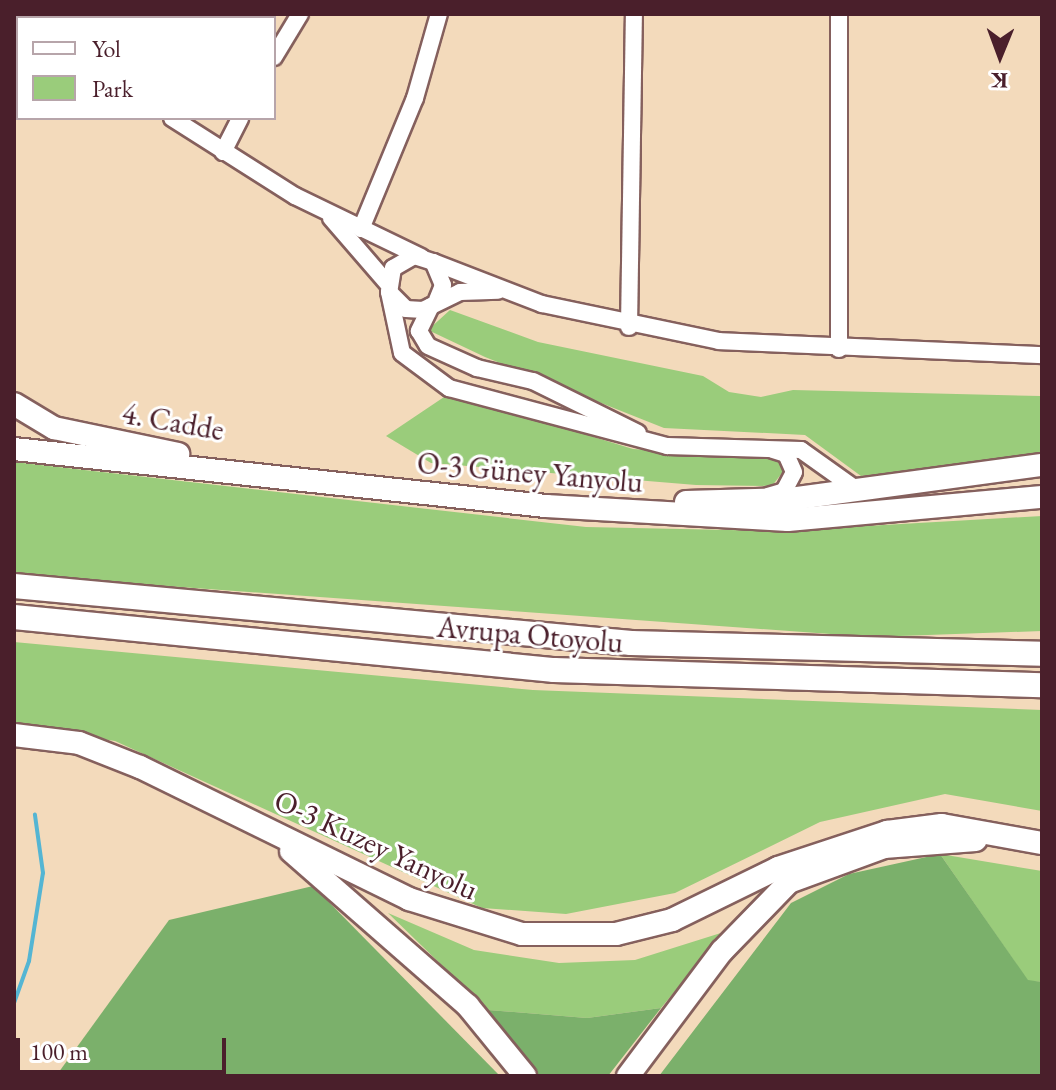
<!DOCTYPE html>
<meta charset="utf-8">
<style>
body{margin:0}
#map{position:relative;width:1056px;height:1090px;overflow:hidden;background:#f3dabb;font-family:"EB Garamond",serif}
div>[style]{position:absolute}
.green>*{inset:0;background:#9acc7b}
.forest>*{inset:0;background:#7bb06b}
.stream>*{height:4px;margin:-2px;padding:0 2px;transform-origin:2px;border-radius:2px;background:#54b5d3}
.roads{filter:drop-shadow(2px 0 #85605d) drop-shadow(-2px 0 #85605d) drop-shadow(0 2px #85605d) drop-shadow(0 -2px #85605d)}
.minor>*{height:16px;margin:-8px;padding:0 8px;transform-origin:8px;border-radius:8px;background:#fff}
.major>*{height:22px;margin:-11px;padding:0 11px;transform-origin:11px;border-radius:11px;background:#fff}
.highway>*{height:24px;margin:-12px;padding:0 12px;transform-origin:12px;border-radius:12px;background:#fff}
span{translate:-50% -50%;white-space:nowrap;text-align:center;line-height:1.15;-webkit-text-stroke:6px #fff;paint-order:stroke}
.street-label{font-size:30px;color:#4a1f2b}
.frame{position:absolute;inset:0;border:16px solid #4a1f2b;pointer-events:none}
.legend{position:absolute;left:16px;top:16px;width:260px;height:104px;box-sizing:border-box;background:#fff;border:2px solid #b7a5aa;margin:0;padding:10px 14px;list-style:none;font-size:24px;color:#4a1f2b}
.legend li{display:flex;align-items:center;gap:16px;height:40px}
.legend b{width:40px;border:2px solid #b7a5aa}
.north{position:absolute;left:960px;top:16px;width:80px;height:80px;-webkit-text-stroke:6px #fff;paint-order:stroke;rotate:181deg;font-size:22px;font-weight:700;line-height:32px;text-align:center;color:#4a1f2b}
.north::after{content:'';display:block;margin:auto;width:28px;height:36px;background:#4a1f2b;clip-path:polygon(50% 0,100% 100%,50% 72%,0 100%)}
.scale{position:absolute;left:16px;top:1038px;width:210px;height:36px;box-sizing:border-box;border:4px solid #4a1f2b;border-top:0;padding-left:10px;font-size:24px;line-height:28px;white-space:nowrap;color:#4a1f2b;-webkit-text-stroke:6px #fff;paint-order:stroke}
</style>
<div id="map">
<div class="green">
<div style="clip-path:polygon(450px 310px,538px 342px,703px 376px,729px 392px,761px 397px,793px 390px,1040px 396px,1042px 455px,861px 476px,805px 435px,664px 428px,485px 357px,428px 330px)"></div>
<div style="clip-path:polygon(450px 393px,633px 449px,782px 459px,782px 473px,772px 486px,696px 485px,431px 463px,386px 436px)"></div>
<div style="clip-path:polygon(14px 462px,586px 527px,780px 531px,1042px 516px,1042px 631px,872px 637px,14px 575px)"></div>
<div style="clip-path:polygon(14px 642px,533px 690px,1042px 710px,1042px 811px,945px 794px,820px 822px,675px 893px,566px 914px,482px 908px,115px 741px,14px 725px)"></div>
<div style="clip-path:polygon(940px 854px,1042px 871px,1042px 982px,1028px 981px)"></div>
<div style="clip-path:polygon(388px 913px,474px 950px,559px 963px,635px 960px,724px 932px,661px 1008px,587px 1018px,488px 1010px)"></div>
</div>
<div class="forest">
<div style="clip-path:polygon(940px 854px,1028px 980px,1042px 982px,1042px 1076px,659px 1076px,791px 903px,849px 874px)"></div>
<div style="clip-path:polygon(313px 886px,500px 1076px,56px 1076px,169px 920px)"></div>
<div style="clip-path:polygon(661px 1008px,608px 1076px,539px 1076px,488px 1010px,587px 1018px)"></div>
</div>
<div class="stream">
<div style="left:14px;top:1003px;width:45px;rotate:-70.3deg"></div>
<div style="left:29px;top:961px;width:89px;rotate:-81deg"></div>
<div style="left:43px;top:873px;width:59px;rotate:-97.9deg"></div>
</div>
<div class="roads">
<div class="minor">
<div style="left:110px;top:14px;width:4px;rotate:90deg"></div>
<div style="left:274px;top:57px;width:50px;rotate:-58.8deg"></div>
<div style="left:172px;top:118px;width:146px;rotate:32.4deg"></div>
<div style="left:295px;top:196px;width:140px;rotate:25.8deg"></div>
<div style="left:223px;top:152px;width:38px;rotate:-63deg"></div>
<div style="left:331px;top:218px;width:87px;rotate:49.2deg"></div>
<div style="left:361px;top:229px;width:142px;rotate:-67.6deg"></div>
<div style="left:415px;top:98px;width:87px;rotate:-74.1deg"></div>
<div style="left:433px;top:262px;width:117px;rotate:21.1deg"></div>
<div style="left:542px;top:304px;width:181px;rotate:11.8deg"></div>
<div style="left:719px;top:341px;width:323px;rotate:2.5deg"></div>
<div style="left:389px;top:292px;width:62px;rotate:78deg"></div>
<div style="left:402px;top:353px;width:59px;rotate:36.7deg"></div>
<div style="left:449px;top:388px;width:226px;rotate:14.9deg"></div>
<div style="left:667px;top:446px;width:134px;rotate:1.7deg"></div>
<div style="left:801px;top:450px;width:69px;rotate:35.5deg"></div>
<div style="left:437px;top:300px;width:16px;rotate:-68deg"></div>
<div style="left:443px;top:285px;width:25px;rotate:-113deg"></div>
<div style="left:433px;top:262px;width:20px;rotate:-162deg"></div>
<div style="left:414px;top:256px;width:24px;rotate:150deg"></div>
<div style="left:393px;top:268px;width:24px;rotate:99deg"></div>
<div style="left:389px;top:292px;width:24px;rotate:45deg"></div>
<div style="left:406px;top:309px;width:17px;rotate:3deg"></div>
<div style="left:423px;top:310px;width:41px;rotate:-25.9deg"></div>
<div style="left:460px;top:292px;width:38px;rotate:-2deg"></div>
<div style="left:431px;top:306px;width:28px;rotate:116deg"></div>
<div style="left:419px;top:331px;width:17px;rotate:59deg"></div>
<div style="left:428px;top:346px;width:54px;rotate:24.2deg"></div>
<div style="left:477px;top:368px;width:57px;rotate:13.1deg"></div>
<div style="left:533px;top:381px;width:117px;rotate:26.3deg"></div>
<div style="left:629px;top:327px;width:313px;rotate:-89.1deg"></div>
<div style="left:839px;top:349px;width:335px;rotate:-90deg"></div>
<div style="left:768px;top:496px;width:17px;rotate:-17deg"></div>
<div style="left:784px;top:491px;width:21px;rotate:-62deg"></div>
<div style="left:794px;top:472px;width:20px;rotate:-114deg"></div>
<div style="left:786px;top:454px;width:14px;rotate:-163deg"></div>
</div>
<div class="major">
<div style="left:14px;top:404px;width:47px;rotate:31deg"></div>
<div style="left:54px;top:428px;width:127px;rotate:11.8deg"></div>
<div style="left:14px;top:449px;width:535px;rotate:6.12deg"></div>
<div style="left:546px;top:506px;width:242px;rotate:3.3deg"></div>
<div style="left:788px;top:520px;width:255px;rotate:-5.2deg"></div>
<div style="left:686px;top:502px;width:104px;rotate:-1.7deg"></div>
<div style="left:790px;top:499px;width:254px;rotate:-7.7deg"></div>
<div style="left:14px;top:735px;width:65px;rotate:7deg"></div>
<div style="left:79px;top:743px;width:66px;rotate:21.5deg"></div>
<div style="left:140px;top:767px;width:300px;rotate:26.1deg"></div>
<div style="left:409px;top:899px;width:118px;rotate:17.2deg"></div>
<div style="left:522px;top:934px;width:94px"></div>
<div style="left:616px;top:934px;width:58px;rotate:-14deg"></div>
<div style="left:672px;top:920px;width:118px;rotate:-26.1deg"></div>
<div style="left:778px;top:868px;width:115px;rotate:-18.3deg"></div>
<div style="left:887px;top:832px;width:55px;rotate:-7.3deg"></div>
<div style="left:942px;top:825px;width:102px;rotate:10.2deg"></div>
<div style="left:291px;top:851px;width:235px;rotate:41.2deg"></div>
<div style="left:468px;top:1006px;width:90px;rotate:50.8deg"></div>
<div style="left:628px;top:1076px;width:156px;rotate:-53.1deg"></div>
<div style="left:722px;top:951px;width:96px;rotate:-45.8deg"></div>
<div style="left:789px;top:882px;width:101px;rotate:-20.2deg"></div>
<div style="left:884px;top:847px;width:92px;rotate:-4.4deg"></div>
</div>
<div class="highway">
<div style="left:14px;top:586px;width:620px;rotate:5.28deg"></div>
<div style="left:631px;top:643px;width:411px;rotate:1.5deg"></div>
<div style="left:14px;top:617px;width:543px;rotate:5.61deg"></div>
<div style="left:554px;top:670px;width:488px;rotate:1.8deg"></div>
</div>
</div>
<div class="street-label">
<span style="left:173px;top:422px;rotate:10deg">4. Cadde</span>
<span style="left:530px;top:473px;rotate:5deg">O-3 Güney Yanyolu</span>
<span style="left:530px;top:635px;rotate:5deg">Avrupa Otoyolu</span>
<span style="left:376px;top:845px;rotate:25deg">O-3 Kuzey Yanyolu</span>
</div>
<div class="frame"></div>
<ul class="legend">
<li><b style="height:10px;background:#fff"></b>Yol</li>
<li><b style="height:22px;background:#9acc7b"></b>Park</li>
</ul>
<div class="north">K</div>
<div class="scale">100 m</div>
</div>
